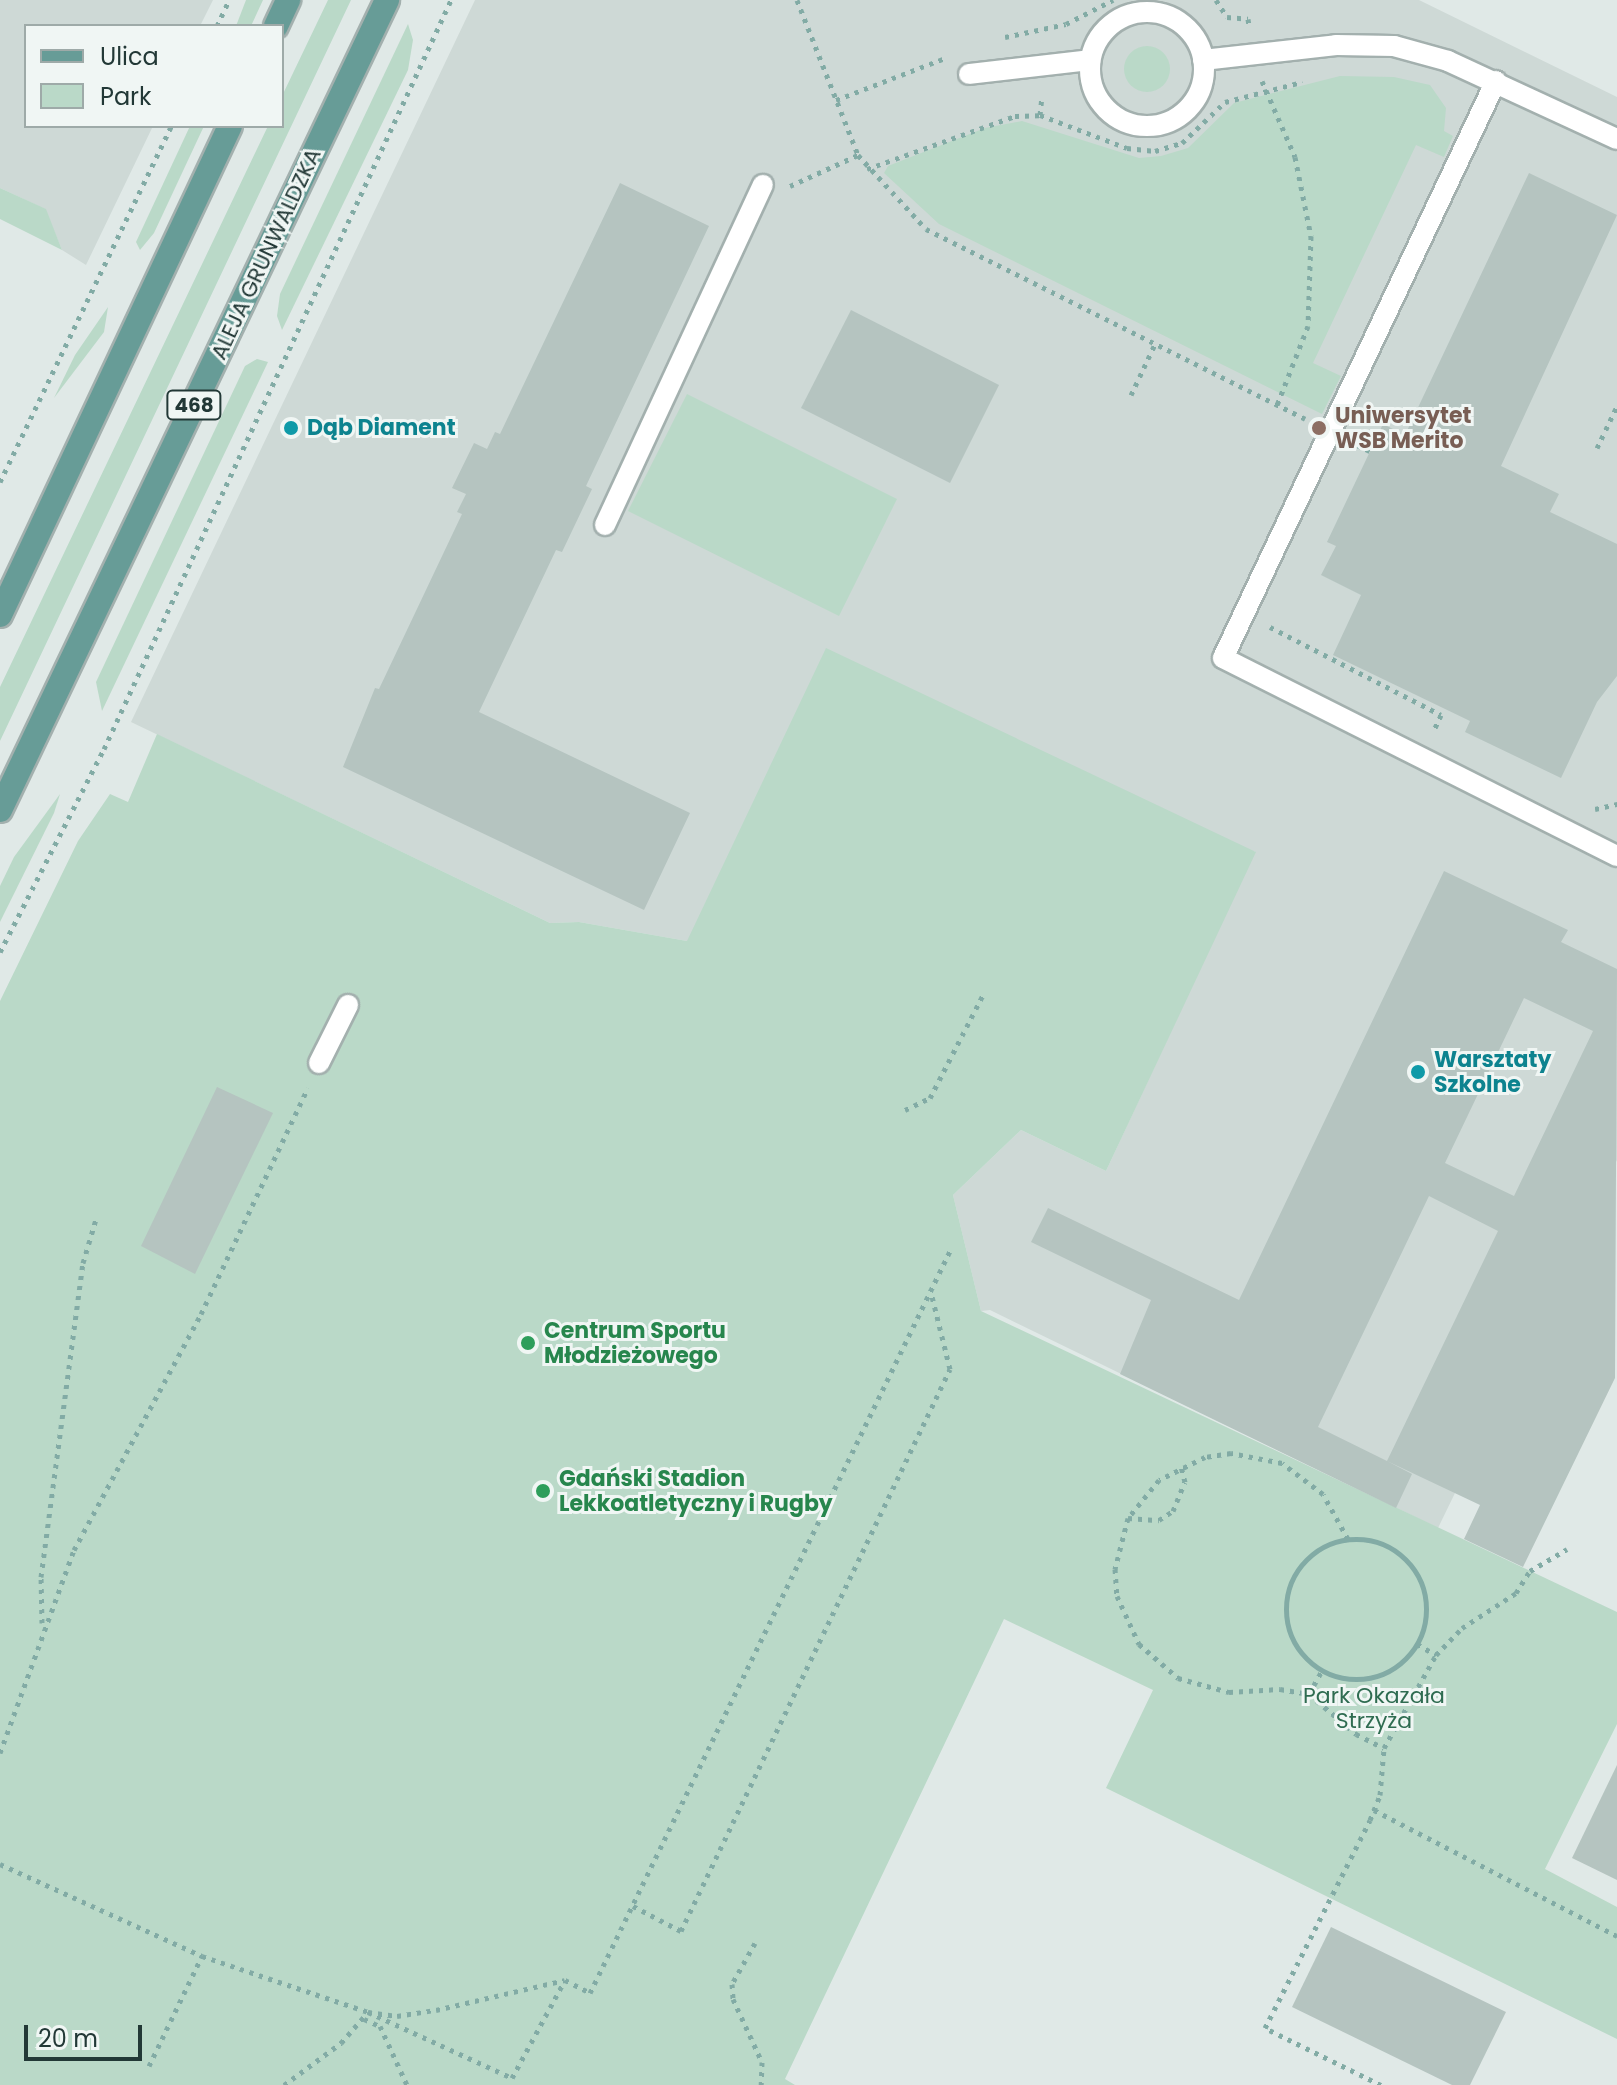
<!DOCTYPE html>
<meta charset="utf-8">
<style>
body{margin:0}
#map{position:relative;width:1617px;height:2085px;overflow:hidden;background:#e0e9e7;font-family:Poppins,sans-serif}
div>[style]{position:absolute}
.built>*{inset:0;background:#ced9d6}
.green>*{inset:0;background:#bad9c8}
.round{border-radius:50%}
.building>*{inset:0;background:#b5c4c0}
.path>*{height:5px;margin-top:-2.5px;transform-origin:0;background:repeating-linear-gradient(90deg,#82aba5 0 4px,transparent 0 10px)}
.path>.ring{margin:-2.5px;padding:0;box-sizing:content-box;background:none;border:5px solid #82aba5;border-radius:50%}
.roads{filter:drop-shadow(2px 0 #a3b0ae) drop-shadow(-2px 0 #a3b0ae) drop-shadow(0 2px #a3b0ae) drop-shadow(0 -2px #a3b0ae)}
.service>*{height:20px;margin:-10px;padding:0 10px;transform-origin:10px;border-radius:10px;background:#fff}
.service>.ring{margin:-10px;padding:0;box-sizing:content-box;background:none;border:20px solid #fff;border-radius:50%}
.primary>*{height:24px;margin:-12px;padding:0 12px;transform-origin:12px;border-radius:12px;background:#679c97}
.dots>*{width:22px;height:22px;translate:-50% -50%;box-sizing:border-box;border:4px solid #f0f6f4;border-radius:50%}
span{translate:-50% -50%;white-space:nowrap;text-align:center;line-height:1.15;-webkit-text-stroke:6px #f0f6f4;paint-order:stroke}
.shield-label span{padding:2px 6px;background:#f0f6f4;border:2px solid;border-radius:6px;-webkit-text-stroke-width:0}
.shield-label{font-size:20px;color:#223836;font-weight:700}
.street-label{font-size:22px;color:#223836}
.education-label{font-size:22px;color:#785e54;font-weight:700}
.left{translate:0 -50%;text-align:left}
.culture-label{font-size:22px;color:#0d838f;font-weight:700}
.leisure-label{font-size:22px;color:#27864d;font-weight:700}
.park-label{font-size:22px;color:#2f6c51}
.legend{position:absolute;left:24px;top:24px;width:260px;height:104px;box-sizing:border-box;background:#f0f6f4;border:2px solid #9eaaa8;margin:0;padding:10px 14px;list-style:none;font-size:24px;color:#223836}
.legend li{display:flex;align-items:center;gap:16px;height:40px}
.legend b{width:40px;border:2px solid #9eaaa8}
.scale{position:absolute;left:24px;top:2025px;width:118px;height:36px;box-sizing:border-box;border:4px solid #223836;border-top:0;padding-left:10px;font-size:24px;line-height:28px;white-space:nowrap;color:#223836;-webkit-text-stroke:6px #f0f6f4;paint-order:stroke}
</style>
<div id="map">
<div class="built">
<div style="clip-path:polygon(0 0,213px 0,200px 26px,26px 26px,26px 126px,153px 126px,86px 265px,62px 250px,45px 209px,0 188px)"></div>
<div style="clip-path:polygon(475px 0,1419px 0,1617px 97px,1617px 1160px,1438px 1528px,990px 1310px,981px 1311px,953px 1195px,1021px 1130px,1106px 1171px,1255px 851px,687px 941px,579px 922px,550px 923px,131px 722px)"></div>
</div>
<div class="green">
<div style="clip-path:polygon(246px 0,263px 0,251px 26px,236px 26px)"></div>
<div style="clip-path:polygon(328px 0,351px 0,0 741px,0 687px,268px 126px,282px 126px,282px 96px)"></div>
<div style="clip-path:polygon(408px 24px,413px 40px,408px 70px,282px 330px,277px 316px,280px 294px)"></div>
<div class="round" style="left:1124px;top:46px;width:46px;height:46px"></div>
<div style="clip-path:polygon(1340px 76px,1394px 77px,1430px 85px,1446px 108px,1444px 131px,1453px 136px,1444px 157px,1416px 145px,1313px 363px,1341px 376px,1322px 414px,939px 224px,884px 173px,888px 166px,985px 128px,1022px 121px,1139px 158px,1161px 156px,1188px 148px,1234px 103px)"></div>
<div style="clip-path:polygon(190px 126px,204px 126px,154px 233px,140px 250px,136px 242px)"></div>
<div style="clip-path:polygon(0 188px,46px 209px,62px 250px,0 219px)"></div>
<div style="clip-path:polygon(108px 307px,104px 332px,54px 398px,75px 355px)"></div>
<div style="clip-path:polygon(257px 359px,268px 362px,102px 711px,96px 682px,245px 366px)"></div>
<div style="clip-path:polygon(687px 394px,897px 499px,839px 616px,628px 511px)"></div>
<div style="clip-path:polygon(826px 648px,1256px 852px,1106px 1171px,1021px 1130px,953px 1195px,981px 1311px,1617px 1612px,1617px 1724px,1545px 1869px,1617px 1907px,1617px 2039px,1106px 1788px,1153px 1690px,1004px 1619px,785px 2079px,795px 2085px,0 2085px,0 1001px,78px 841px,110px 794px,128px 802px,157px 734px,550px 923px,579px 922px,687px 941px)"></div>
<div style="clip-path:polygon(60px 794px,54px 813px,0 922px,0 886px,14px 857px)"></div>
</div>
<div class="building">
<div style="clip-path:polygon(1529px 173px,1617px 215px,1501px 466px,1559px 494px,1550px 512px,1617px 544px,1617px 676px,1597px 702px,1561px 778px,1465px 732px,1470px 721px,1333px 655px,1361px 595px,1321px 575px,1336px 546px,1327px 542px,1383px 424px,1405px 435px)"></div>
<div style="clip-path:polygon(620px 183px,709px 226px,586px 486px,592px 489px,562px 552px,556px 550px,479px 712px,690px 813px,644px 910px,343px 767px,375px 688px,379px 689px,462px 514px,457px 512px,466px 494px,452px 488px,474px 443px,487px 449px,495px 432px,500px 434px)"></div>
<div style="clip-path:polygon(851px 310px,999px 385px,950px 483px,801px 408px)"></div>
<div style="clip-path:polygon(evenodd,1444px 871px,1568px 930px,1561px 942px,1617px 969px,1615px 1378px,1523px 1567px,1464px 1539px,1480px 1505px,1387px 1461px,1412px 1474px,1396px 1508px,1120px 1374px,1151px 1300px,1031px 1242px,1048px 1208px,1239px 1300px,1444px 871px,1524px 998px,1593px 1031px,1514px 1196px,1445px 1163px,1524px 998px,1444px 871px,1429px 1196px,1498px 1231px,1387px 1461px,1318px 1427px,1429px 1196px)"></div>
<div style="clip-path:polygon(217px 1087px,273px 1113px,195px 1274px,141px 1246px)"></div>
<div style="clip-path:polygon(1617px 1765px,1617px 1880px,1572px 1858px)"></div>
<div style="clip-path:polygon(1331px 1927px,1506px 2012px,1470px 2085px,1452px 2085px,1292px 2007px)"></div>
</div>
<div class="path">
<div style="left:797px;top:0;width:167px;rotate:68.5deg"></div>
<div style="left:858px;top:155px;width:100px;rotate:47.4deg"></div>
<div style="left:926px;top:229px;width:424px;rotate:26.6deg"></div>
<div style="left:1216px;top:0;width:20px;rotate:57deg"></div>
<div style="left:1227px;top:17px;width:21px;rotate:5deg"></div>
<div style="left:1248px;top:19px;width:6px;rotate:81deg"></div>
<div style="left:217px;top:26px;width:29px;rotate:-65deg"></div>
<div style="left:1005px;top:37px;width:62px;rotate:-12deg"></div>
<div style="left:1066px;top:24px;width:53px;rotate:-27.1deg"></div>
<div style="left:1262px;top:81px;width:83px;rotate:66.5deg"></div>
<div style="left:1295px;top:157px;width:81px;rotate:78.6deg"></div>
<div style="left:1311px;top:236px;width:90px;rotate:91.9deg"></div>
<div style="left:1308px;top:326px;width:85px;rotate:111.4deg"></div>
<div style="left:836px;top:100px;width:115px;rotate:-21deg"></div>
<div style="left:1040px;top:115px;width:19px;rotate:-84deg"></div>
<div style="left:867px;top:169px;width:157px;rotate:-19.7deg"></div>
<div style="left:1015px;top:116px;width:25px;rotate:-2deg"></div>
<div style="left:1040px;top:115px;width:93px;rotate:20.8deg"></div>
<div style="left:1127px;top:148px;width:28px;rotate:6deg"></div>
<div style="left:1155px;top:151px;width:28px;rotate:-17deg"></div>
<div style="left:1182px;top:143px;width:59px;rotate:-43.6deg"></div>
<div style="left:1225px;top:102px;width:80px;rotate:-14.6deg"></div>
<div style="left:790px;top:186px;width:75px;rotate:-24.5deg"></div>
<div style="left:1131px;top:395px;width:56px;rotate:-64.8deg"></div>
<div style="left:1357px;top:445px;width:14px;rotate:25deg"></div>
<div style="left:1597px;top:448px;width:47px;rotate:-64.5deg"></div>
<div style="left:0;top:482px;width:395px;rotate:-64.3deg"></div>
<div style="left:1270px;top:627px;width:192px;rotate:27.2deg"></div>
<div style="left:1441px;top:715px;width:17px;rotate:115deg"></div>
<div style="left:1595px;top:809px;width:23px;rotate:-13deg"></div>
<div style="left:0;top:952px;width:228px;rotate:-62.9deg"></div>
<div style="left:104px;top:749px;width:825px;rotate:-65.14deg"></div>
<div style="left:905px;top:1110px;width:28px;rotate:-26deg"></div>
<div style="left:930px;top:1098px;width:118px;rotate:-62.8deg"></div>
<div style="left:1128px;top:1518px;width:31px;rotate:4deg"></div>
<div style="left:1159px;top:1520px;width:17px;rotate:-33deg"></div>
<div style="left:1173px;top:1511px;width:31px;rotate:-68deg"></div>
<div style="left:1185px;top:1482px;width:16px;rotate:-104deg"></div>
<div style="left:1348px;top:1539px;width:51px;rotate:-119.1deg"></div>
<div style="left:1323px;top:1494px;width:51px;rotate:-142.9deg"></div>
<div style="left:1282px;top:1463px;width:52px;rotate:-168.9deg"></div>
<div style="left:1231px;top:1453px;width:26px;rotate:171deg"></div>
<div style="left:1205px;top:1457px;width:51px;rotate:153.4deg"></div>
<div style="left:1159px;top:1480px;width:49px;rotate:129.2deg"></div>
<div style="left:1128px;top:1518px;width:53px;rotate:104.3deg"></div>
<div style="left:1115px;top:1569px;width:27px;rotate:86deg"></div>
<div style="left:1117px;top:1596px;width:53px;rotate:65.4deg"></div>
<div style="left:1139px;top:1644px;width:52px;rotate:41.1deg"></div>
<div style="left:1178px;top:1678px;width:53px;rotate:15.4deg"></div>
<div style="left:1229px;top:1692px;width:51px;rotate:-3.4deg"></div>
<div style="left:1280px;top:1689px;width:29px;rotate:10deg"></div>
<div style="left:1309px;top:1694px;width:62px;rotate:40.4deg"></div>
<div style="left:1356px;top:1734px;width:31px;rotate:27deg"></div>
<div class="ring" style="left:1286px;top:1539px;width:135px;height:135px"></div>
<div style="left:42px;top:1623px;width:46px;rotate:-91.2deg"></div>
<div style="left:41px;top:1577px;width:317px;rotate:-82.4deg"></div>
<div style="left:83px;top:1263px;width:46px;rotate:-73.5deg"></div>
<div style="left:1417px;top:1644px;width:22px;rotate:30deg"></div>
<div style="left:1309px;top:1694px;width:26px;rotate:-61deg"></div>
<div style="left:0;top:1753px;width:216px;rotate:-70deg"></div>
<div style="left:74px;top:1550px;width:268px;rotate:-61.7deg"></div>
<div style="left:201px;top:1314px;width:250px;rotate:-64.7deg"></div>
<div style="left:1374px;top:1810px;width:274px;rotate:27.4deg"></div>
<div style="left:0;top:1864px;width:222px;rotate:24.5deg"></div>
<div style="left:633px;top:1906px;width:54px;rotate:27.5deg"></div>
<div style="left:681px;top:1931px;width:623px;rotate:-64.42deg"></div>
<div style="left:950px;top:1369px;width:79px;rotate:-103.9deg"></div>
<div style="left:755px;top:1943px;width:47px;rotate:119.3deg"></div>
<div style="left:732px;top:1984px;width:15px;rotate:86deg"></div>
<div style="left:733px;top:1999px;width:69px;rotate:65.3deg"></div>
<div style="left:762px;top:2062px;width:23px;rotate:92deg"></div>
<div style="left:364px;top:2019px;width:17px;rotate:24deg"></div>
<div style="left:380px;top:2026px;width:65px;rotate:65.4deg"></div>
<div style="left:149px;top:2066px;width:122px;rotate:-64.3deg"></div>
<div style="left:202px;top:1956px;width:175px;rotate:18.6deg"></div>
<div style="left:368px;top:2012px;width:158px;rotate:24.6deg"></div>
<div style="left:512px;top:2078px;width:111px;rotate:-61.6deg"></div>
<div style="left:565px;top:1980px;width:28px;rotate:27deg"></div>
<div style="left:590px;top:1993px;width:825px;rotate:-64.12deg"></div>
<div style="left:284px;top:2085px;width:71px;rotate:-36.4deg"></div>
<div style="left:341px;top:2043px;width:41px;rotate:-48.9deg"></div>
<div style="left:368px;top:2012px;width:29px;rotate:8deg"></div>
<div style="left:397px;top:2016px;width:39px;rotate:-9deg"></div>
<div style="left:436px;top:2010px;width:132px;rotate:-13.1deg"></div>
<div style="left:1381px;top:2085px;width:129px;rotate:-153.8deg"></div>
<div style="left:1265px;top:2028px;width:233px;rotate:-63.2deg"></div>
<div style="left:1370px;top:1820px;width:27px;rotate:-68deg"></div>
<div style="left:1380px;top:1795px;width:47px;rotate:-85.1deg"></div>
<div style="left:1384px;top:1748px;width:107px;rotate:-60.8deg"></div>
<div style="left:1436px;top:1655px;width:37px;rotate:-46deg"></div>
<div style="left:1462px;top:1628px;width:64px;rotate:-32.9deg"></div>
<div style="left:1516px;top:1593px;width:26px;rotate:-58deg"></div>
<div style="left:1530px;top:1571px;width:43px;rotate:-30.7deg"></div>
</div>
<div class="roads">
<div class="service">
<div class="ring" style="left:1090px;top:12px;width:94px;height:94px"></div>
<div style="left:1203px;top:60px;width:134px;rotate:-6.4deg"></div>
<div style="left:1336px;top:45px;width:58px;rotate:1deg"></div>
<div style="left:1394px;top:46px;width:56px;rotate:15.5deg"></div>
<div style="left:1448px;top:61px;width:186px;rotate:24.8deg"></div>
<div style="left:969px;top:74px;width:122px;rotate:-6.6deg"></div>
<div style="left:1496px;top:81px;width:638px;rotate:115.32deg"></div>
<div style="left:1223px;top:658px;width:441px;rotate:26.7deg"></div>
<div style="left:605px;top:525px;width:375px;rotate:-65.1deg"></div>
<div style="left:319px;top:1063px;width:65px;rotate:-63.4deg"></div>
</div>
<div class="primary">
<div style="left:276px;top:26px;width:29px;rotate:-65deg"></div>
<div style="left:0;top:615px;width:540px;rotate:-64.81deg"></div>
<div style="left:0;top:810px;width:898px;rotate:-64.46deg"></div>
</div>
</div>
<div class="dots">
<div style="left:291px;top:428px;background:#0f9aa8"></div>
<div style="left:1319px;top:428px;background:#8d6e63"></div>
<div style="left:1418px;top:1072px;background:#0f9aa8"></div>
<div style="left:528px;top:1343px;background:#2e9e5b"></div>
<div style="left:543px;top:1491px;background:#2e9e5b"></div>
</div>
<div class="shield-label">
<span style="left:194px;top:405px">468</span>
</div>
<div class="street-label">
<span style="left:266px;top:254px;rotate:-65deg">ALEJA GRUNWALDZKA</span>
</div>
<div class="education-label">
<span class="left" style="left:1335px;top:428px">Uniwersytet<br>WSB Merito</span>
</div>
<div class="culture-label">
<span class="left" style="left:307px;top:428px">Dąb Diament</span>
<span class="left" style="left:1434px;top:1072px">Warsztaty<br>Szkolne</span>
</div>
<div class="leisure-label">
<span class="left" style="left:544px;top:1343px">Centrum Sportu<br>Młodzieżowego</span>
<span class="left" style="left:559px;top:1491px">Gdański Stadion<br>Lekkoatletyczny i Rugby</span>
</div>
<div class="park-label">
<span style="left:1374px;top:1708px">Park Okazała<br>Strzyża</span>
</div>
<ul class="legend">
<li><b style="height:10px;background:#679c97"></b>Ulica</li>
<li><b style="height:22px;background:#bad9c8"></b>Park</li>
</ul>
<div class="scale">20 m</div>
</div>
